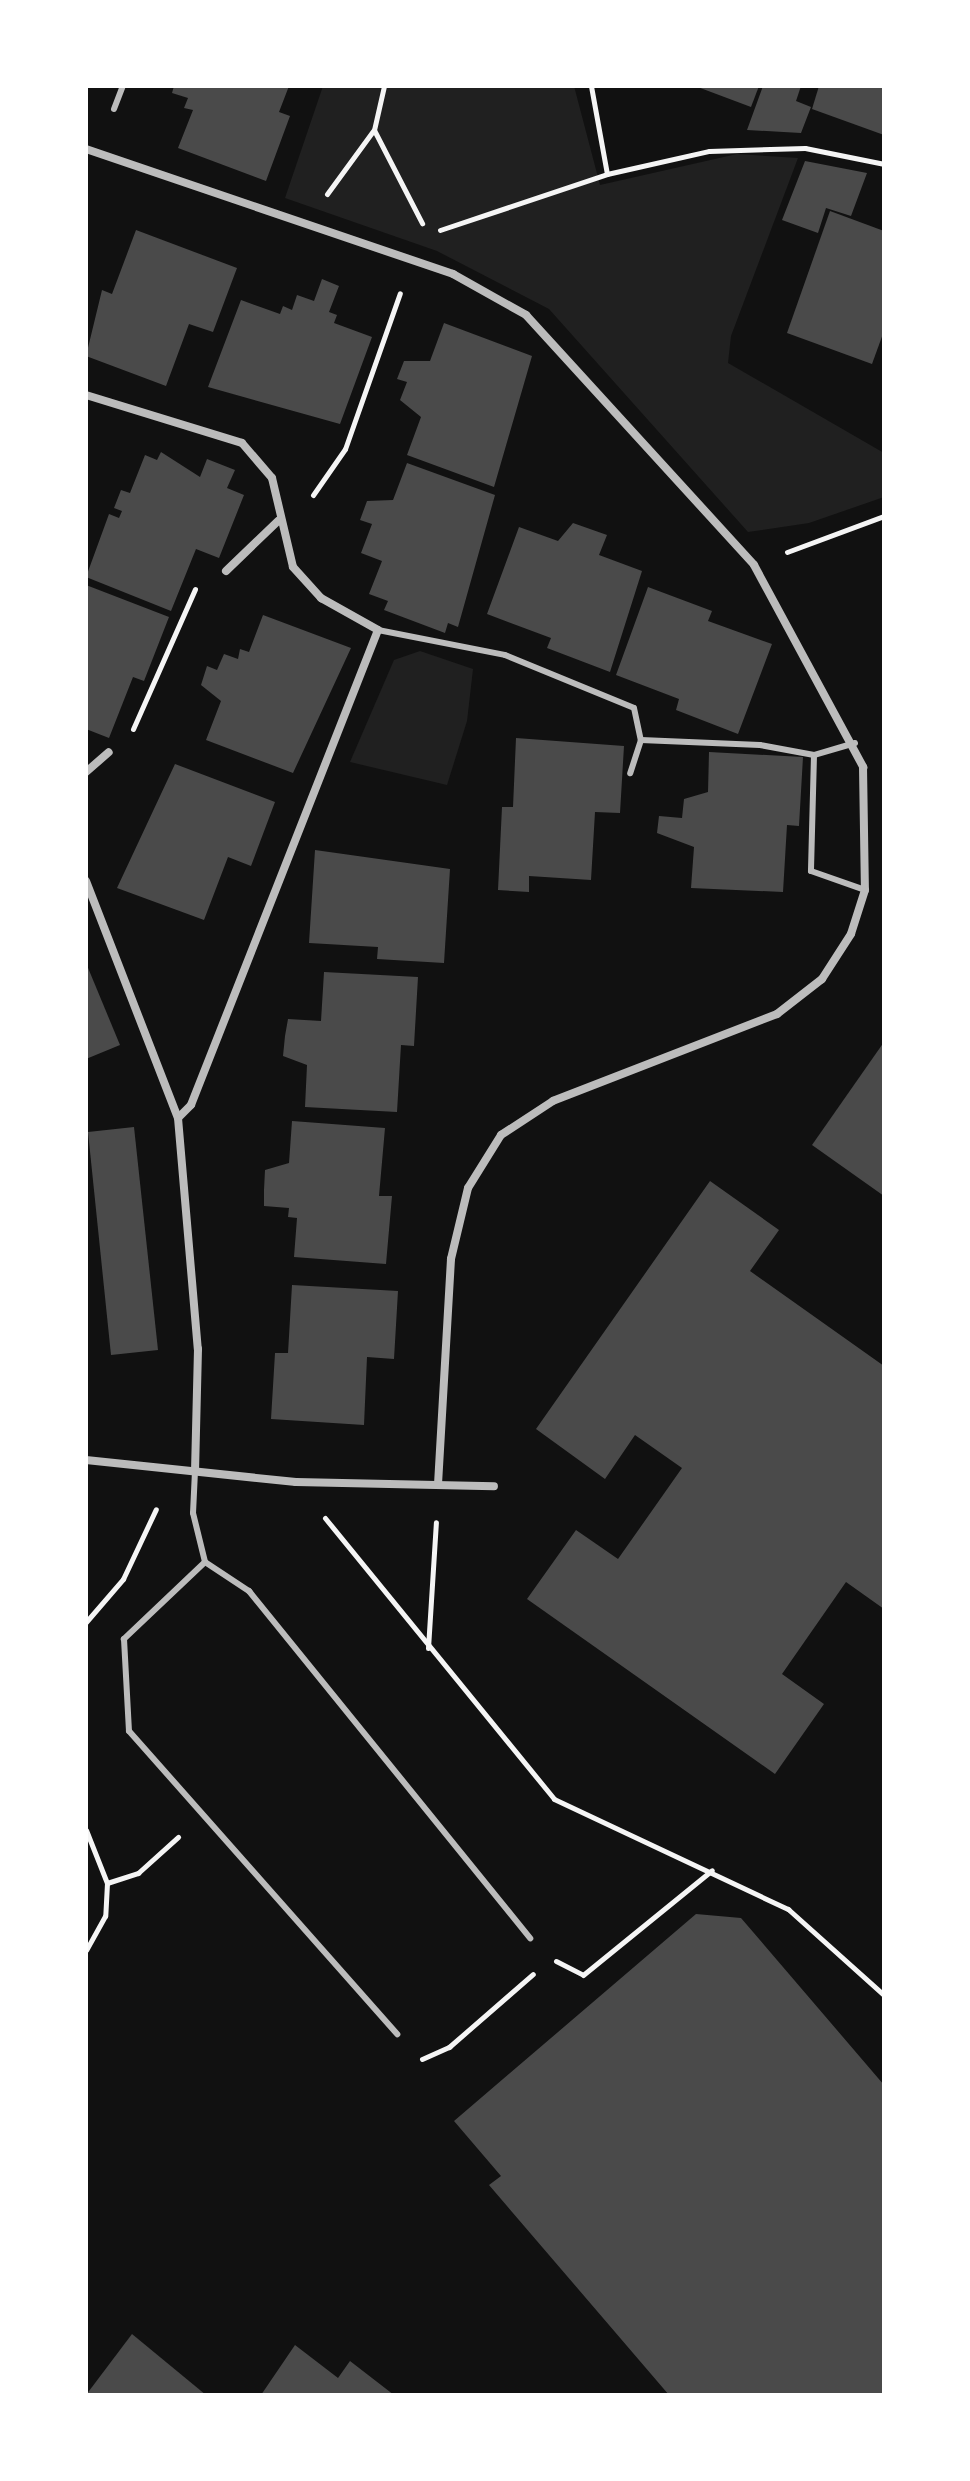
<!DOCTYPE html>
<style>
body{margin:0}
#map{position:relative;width:970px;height:2481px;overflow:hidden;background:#111;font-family:Karla,sans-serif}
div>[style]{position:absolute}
.green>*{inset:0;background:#202020}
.building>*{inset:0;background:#4a4a4a}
.path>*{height:5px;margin:-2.5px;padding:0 2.5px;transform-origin:2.5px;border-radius:2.5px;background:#f5f5f5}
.service>*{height:6px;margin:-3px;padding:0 3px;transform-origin:3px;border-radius:3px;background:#bcbcbc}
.minor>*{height:8px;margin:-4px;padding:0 4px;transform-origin:4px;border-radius:4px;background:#bcbcbc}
span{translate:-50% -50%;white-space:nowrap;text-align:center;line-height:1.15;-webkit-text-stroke:8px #fff;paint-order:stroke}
.frame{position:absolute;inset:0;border:88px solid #fff;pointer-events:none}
</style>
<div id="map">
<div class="green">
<div style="clip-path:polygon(323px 86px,574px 86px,600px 185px,737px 154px,798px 158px,731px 336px,728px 363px,884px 453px,884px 497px,809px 523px,748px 532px,549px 309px,437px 251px,285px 198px)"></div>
<div style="clip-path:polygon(420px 651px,473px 669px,467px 721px,447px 785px,350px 762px,394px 660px)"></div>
</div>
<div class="building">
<div style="clip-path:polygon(174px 86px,289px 86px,279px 112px,290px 116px,266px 181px,178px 148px,193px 110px,184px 108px,188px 98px,172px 93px)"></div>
<div style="clip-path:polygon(695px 86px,759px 86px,751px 107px)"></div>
<div style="clip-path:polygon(763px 86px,801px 86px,796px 101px,811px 107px,801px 133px,747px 130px)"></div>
<div style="clip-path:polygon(819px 86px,884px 86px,884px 135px,812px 109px)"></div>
<div style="clip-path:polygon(805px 161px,867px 173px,851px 216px,826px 208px,818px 233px,782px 220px)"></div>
<div style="clip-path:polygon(830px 211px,884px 231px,884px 331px,872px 364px,787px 333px)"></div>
<div style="clip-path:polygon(136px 230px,237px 268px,213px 332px,189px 324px,166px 386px,86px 356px,102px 290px,112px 294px)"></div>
<div style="clip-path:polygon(322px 279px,339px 286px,329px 312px,337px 315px,334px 323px,372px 337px,340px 424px,208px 387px,241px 300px,280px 314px,283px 306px,292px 310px,297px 295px,314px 301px)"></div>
<div style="clip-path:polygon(444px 323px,532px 356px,494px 487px,407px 455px,421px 417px,400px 400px,407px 382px,397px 379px,404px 361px,430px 361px)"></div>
<div style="clip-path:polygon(161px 452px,200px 477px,207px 459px,235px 470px,227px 488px,244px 495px,219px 558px,196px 549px,171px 611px,86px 577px,109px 514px,119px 518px,122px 511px,114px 508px,121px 490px,130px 493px,145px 455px,157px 460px)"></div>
<div style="clip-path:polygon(407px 463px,495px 495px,458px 627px,448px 623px,445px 633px,384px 610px,388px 601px,369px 594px,382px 561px,361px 553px,372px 524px,360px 520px,367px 501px,393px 500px)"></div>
<div style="clip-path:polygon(573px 523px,607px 535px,599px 555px,642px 571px,610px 672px,547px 648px,551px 638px,487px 614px,519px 527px,558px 541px)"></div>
<div style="clip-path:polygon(86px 585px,169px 617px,144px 681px,133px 677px,109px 738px,86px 729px)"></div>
<div style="clip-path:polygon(648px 587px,712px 611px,708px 621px,772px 644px,738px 734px,676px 710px,679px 699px,616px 675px)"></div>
<div style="clip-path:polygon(263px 615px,351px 648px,293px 773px,206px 740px,221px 701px,201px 685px,207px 666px,217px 670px,224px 654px,238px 659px,240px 649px,249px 652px)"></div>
<div style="clip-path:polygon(516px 738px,624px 746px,620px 813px,595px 812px,591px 880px,529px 876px,529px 892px,498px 890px,502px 807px,513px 807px)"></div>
<div style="clip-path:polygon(709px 752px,803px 757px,799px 826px,787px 825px,783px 892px,691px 888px,694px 847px,657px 833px,659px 816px,682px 818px,684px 799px,708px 792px)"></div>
<div style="clip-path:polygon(175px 764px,275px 802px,251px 866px,228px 857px,204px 920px,117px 888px)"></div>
<div style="clip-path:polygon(315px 850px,450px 869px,444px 963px,377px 959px,378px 947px,309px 943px)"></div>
<div style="clip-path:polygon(86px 963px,120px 1045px,86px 1059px)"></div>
<div style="clip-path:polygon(324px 972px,418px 977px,414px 1046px,401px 1045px,397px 1112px,305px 1107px,307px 1065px,283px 1056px,285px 1036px,288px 1019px,321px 1021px)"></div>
<div style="clip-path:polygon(884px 1042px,884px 1196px,812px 1145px)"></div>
<div style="clip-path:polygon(292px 1121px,385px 1128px,379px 1196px,392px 1196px,386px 1264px,294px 1257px,297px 1218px,288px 1217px,289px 1208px,264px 1206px,264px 1190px,265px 1170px,289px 1163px)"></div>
<div style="clip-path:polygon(134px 1127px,158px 1350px,111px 1355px,88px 1132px)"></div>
<div style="clip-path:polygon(710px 1181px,779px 1230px,750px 1271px,884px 1366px,884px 1609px,846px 1582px,782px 1674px,824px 1704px,775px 1774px,527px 1599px,576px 1530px,618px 1559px,682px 1468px,635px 1435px,605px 1479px,536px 1429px)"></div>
<div style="clip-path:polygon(292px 1285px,398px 1291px,394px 1359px,367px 1357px,364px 1425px,271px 1419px,275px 1353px,288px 1353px)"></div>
<div style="clip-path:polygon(696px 1914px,741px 1918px,884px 2085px,884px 2395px,669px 2395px,489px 2185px,501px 2176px,454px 2121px)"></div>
<div style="clip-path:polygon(132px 2334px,206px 2395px,86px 2395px)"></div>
<div style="clip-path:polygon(295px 2345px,338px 2378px,350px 2361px,394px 2395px,261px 2395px)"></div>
</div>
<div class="path">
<div style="left:384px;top:86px;width:45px;rotate:102.8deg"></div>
<div style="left:374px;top:130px;width:105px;rotate:62.7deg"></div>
<div style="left:591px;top:86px;width:89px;rotate:79.7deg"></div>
<div style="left:327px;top:194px;width:78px;rotate:-53.9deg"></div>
<div style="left:440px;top:230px;width:176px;rotate:-18.5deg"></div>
<div style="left:607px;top:174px;width:105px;rotate:-12.7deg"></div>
<div style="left:709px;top:151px;width:96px;rotate:-1.8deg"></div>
<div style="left:805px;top:148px;width:81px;rotate:11.4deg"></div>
<div style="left:313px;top:495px;width:56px;rotate:-55.2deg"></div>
<div style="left:345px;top:449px;width:165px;rotate:-70.6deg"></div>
<div style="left:787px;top:552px;width:103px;rotate:-20.4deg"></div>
<div style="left:133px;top:729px;width:153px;rotate:-66.1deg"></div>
<div style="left:325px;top:1518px;width:362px;rotate:50.8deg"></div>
<div style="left:554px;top:1799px;width:259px;rotate:25.2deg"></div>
<div style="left:788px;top:1909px;width:129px;rotate:41.9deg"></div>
<div style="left:86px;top:1622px;width:57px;rotate:-49.3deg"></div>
<div style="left:123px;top:1579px;width:77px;rotate:-64.8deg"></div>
<div style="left:428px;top:1648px;width:126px;rotate:-86.4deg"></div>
<div style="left:86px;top:1830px;width:57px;rotate:68.4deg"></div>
<div style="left:107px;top:1883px;width:33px;rotate:93deg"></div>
<div style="left:105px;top:1916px;width:39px;rotate:119deg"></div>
<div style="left:107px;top:1883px;width:33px;rotate:-18deg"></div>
<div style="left:138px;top:1873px;width:54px;rotate:-42deg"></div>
<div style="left:556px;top:1961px;width:30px;rotate:27deg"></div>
<div style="left:583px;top:1975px;width:166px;rotate:-39.1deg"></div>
<div style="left:422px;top:2059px;width:30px;rotate:-24deg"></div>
<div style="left:449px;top:2047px;width:111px;rotate:-41deg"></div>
</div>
<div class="service">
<div style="left:114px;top:109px;width:25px;rotate:-69deg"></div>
<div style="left:378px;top:630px;width:129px;rotate:11.1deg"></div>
<div style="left:505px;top:655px;width:139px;rotate:22.3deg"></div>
<div style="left:634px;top:708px;width:33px;rotate:78deg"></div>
<div style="left:641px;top:740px;width:35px;rotate:108deg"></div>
<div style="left:641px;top:740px;width:119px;rotate:2.4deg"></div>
<div style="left:760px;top:745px;width:55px;rotate:10.5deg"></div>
<div style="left:855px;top:743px;width:43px;rotate:163.7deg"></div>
<div style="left:814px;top:755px;width:116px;rotate:91.5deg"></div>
<div style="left:811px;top:871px;width:57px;rotate:19.4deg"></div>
<div style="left:195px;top:1471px;width:42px;rotate:92.7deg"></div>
<div style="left:193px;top:1513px;width:50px;rotate:76.2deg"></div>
<div style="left:205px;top:1562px;width:112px;rotate:136.5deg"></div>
<div style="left:124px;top:1639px;width:92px;rotate:86.9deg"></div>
<div style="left:129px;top:1731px;width:405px;rotate:48.5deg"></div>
<div style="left:205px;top:1562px;width:53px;rotate:33.4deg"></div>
<div style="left:249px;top:1591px;width:447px;rotate:51deg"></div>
</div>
<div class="minor">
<div style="left:86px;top:149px;width:388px;rotate:18.8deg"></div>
<div style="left:453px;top:274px;width:84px;rotate:29.3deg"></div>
<div style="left:526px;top:315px;width:338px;rotate:47.6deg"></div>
<div style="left:754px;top:565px;width:230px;rotate:61.6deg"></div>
<div style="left:863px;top:767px;width:123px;rotate:89.1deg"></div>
<div style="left:865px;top:890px;width:46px;rotate:107.7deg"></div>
<div style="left:851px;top:934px;width:54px;rotate:122.8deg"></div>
<div style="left:822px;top:979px;width:57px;rotate:142.1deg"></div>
<div style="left:777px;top:1014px;width:240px;rotate:158.8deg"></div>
<div style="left:553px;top:1101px;width:62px;rotate:146.8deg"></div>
<div style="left:501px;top:1135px;width:62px;rotate:121.9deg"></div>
<div style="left:468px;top:1188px;width:73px;rotate:103.5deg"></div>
<div style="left:451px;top:1259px;width:225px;rotate:93.3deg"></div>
<div style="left:86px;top:395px;width:163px;rotate:17.1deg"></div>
<div style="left:242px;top:443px;width:46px;rotate:49.4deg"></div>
<div style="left:272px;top:478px;width:91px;rotate:76.7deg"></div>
<div style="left:293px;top:567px;width:42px;rotate:47.9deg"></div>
<div style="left:321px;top:598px;width:65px;rotate:29.3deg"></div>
<div style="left:378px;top:630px;width:510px;rotate:111.49deg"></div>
<div style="left:191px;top:1105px;width:18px;rotate:135deg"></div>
<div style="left:226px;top:571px;width:72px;rotate:-43.9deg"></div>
<div style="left:86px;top:772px;width:30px;rotate:-41deg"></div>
<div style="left:86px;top:881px;width:254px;rotate:68.8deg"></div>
<div style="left:178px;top:1118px;width:232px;rotate:85.1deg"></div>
<div style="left:198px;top:1349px;width:122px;rotate:91.4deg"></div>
<div style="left:86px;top:1460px;width:211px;rotate:6deg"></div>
<div style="left:296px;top:1482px;width:198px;rotate:1.2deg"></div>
</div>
<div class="frame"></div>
</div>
